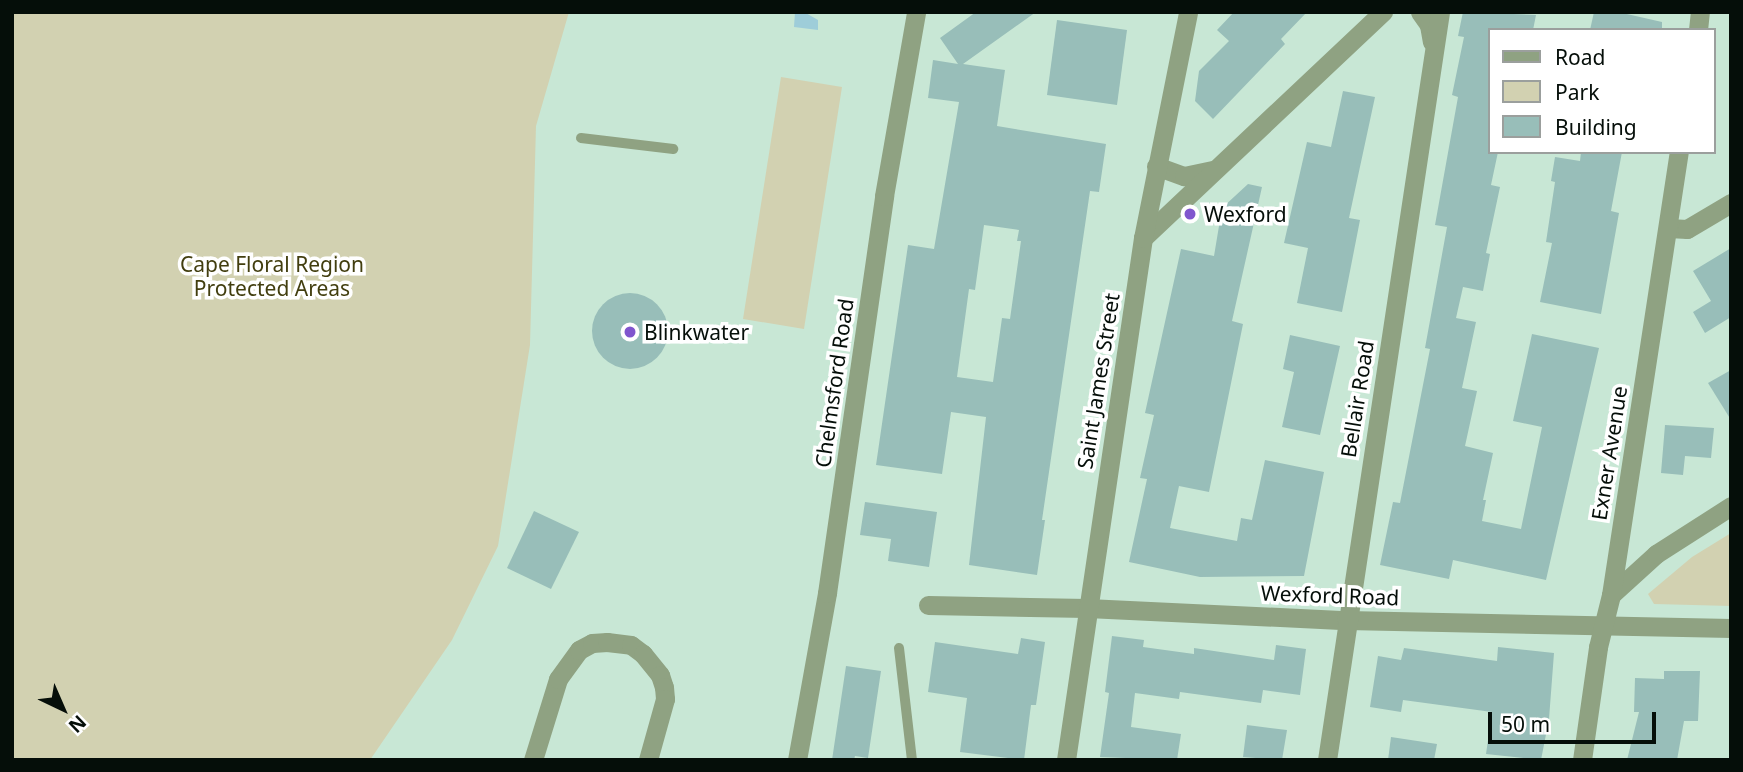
<!DOCTYPE html>
<style>
body{margin:0}
#map{position:relative;width:1743px;height:772px;overflow:hidden;background:#c8e7d5;font-family:"Noto Sans",sans-serif}
div>[style]{position:absolute}
.green>*{inset:0;background:#d2d1b1}
.water>*{inset:0;background:#9ecdd9}
.building>*{inset:0;background:#98beb9}
.round{border-radius:50%}
.lane>*{height:10px;margin:-5px;padding:0 5px;transform-origin:5px;border-radius:5px;background:#8fa282}
.street>*{height:19px;margin:-9.5px;padding:0 9.5px;transform-origin:9.5px;border-radius:9.5px;background:#8fa282}
.dots>*{width:19px;height:19px;translate:-50% -50%;box-sizing:border-box;border:4px solid #fff;border-radius:50%}
span{translate:-50% -50%;white-space:nowrap;text-align:center;line-height:1.15;-webkit-text-stroke:7px #fff;paint-order:stroke}
.poi-label{font-size:21px;color:#050e09}
.left{translate:0 -50%;text-align:left}
.park-label{font-size:21px;color:#423e0f}
.street-label{font-size:21px;color:#050e09}
.frame{position:absolute;inset:0;border:14px solid #050e09;pointer-events:none}
.legend{position:absolute;left:1488px;top:28px;width:228px;height:126px;box-sizing:border-box;background:#fff;border:2px solid #9b9f9d;margin:0;padding:9px 12px;list-style:none;font-size:21px;color:#050e09}
.legend li{display:flex;align-items:center;gap:14px;height:35px}
.legend b{width:35px;border:2px solid #9b9f9d}
.north{position:absolute;left:28px;top:674px;width:70px;height:70px;-webkit-text-stroke:5px #fff;paint-order:stroke;rotate:136deg;font-size:19px;font-weight:700;line-height:28px;text-align:center;color:#050e09}
.north::after{content:'';display:block;margin:auto;width:24px;height:32px;background:#050e09;clip-path:polygon(50% 0,100% 100%,50% 72%,0 100%)}
.scale{position:absolute;left:1488px;top:712px;width:168px;height:32px;box-sizing:border-box;border:4px solid #050e09;border-top:0;padding-left:9px;font-size:21px;line-height:24px;white-space:nowrap;color:#050e09;-webkit-text-stroke:5px #fff;paint-order:stroke}
</style>
<div id="map">
<div class="green">
<div style="clip-path:polygon(12px 12px,569px 12px,536px 126px,530px 345px,498px 546px,452px 640px,370px 760px,12px 760px)"></div>
<div style="clip-path:polygon(781px 77px,842px 87px,804px 329px,743px 319px)"></div>
<div style="clip-path:polygon(1731px 533px,1731px 606px,1654px 604px,1648px 594px,1692px 557px)"></div>
</div>
<div class="water">
<div style="clip-path:polygon(795px 12px,804px 12px,818px 20px,818px 30px,794px 27px)"></div>
</div>
<div class="building">
<div style="clip-path:polygon(evenodd,976px 12px,1036px 12px,963px 64px,1005px 70px,997px 126px,1106px 144px,1099px 192px,1090px 191px,1042px 520px,1045px 520px,1037px 575px,969px 565px,986px 417px,951px 412px,942px 474px,876px 465px,908px 245px,934px 249px,959px 102px,928px 98px,933px 60px,958px 64px,940px 38px,976px 12px,984px 225px,1019px 230px,1017px 241px,1021px 241px,1010px 319px,1002px 318px,993px 382px,957px 377px,969px 289px,975px 290px,984px 225px)"></div>
<div style="clip-path:polygon(1234px 12px,1307px 12px,1281px 39px,1285px 44px,1213px 119px,1195px 101px,1199px 71px,1229px 41px,1217px 30px)"></div>
<div style="clip-path:polygon(1463px 12px,1536px 15px,1533px 30px,1489px 30px,1489px 152px,1498px 152px,1491px 185px,1500px 187px,1486px 253px,1490px 254px,1483px 291px,1463px 287px,1456px 318px,1476px 322px,1462px 388px,1477px 391px,1465px 446px,1493px 453px,1483px 500px,1486px 500px,1482px 521px,1521px 529px,1542px 427px,1513px 421px,1532px 334px,1599px 348px,1546px 580px,1453px 560px,1449px 579px,1380px 565px,1393px 502px,1400px 503px,1430px 349px,1425px 348px,1447px 227px,1435px 225px,1458px 97px,1452px 95px,1464px 37px,1458px 36px)"></div>
<div style="clip-path:polygon(1594px 12px,1618px 12px,1662px 22px,1662px 30px,1590px 30px)"></div>
<div style="clip-path:polygon(1057px 20px,1127px 30px,1117px 105px,1047px 95px)"></div>
<div style="clip-path:polygon(1343px 91px,1375px 97px,1349px 218px,1360px 220px,1342px 312px,1297px 303px,1308px 248px,1284px 243px,1307px 142px,1331px 147px)"></div>
<div style="clip-path:polygon(1581px 152px,1622px 152px,1611px 211px,1619px 213px,1601px 314px,1540px 302px,1552px 243px,1546px 242px,1555px 182px,1551px 181px,1555px 157px,1580px 161px)"></div>
<div style="clip-path:polygon(1248px 184px,1262px 187px,1232px 321px,1243px 324px,1209px 492px,1179px 486px,1170px 528px,1237px 541px,1241px 518px,1252px 520px,1265px 460px,1324px 472px,1304px 576px,1200px 577px,1129px 562px,1147px 479px,1140px 478px,1154px 415px,1145px 413px,1181px 249px,1214px 256px,1222px 208px)"></div>
<div style="clip-path:polygon(1731px 248px,1731px 317px,1705px 333px,1693px 312px,1711px 301px,1693px 271px)"></div>
<div class="round" style="left:592px;top:293px;width:76px;height:76px"></div>
<div style="clip-path:polygon(1290px 335px,1340px 346px,1320px 435px,1282px 427px,1294px 372px,1283px 369px)"></div>
<div style="clip-path:polygon(1731px 370px,1731px 420px,1708px 383px)"></div>
<div style="clip-path:polygon(1665px 425px,1714px 428px,1711px 458px,1685px 456px,1683px 475px,1661px 473px)"></div>
<div style="clip-path:polygon(865px 502px,937px 512px,929px 567px,888px 561px,891px 539px,860px 535px)"></div>
<div style="clip-path:polygon(534px 511px,579px 532px,551px 589px,507px 568px)"></div>
<div style="clip-path:polygon(1112px 636px,1144px 640px,1143px 647px,1194px 654px,1194px 648px,1274px 660px,1276px 645px,1306px 649px,1300px 695px,1263px 690px,1261px 703px,1180px 692px,1179px 699px,1135px 693px,1131px 727px,1181px 734px,1177px 760px,1100px 757px,1109px 693px,1105px 692px)"></div>
<div style="clip-path:polygon(1021px 638px,1045px 642px,1036px 705px,1031px 705px,1024px 760px,960px 752px,967px 698px,928px 692px,935px 642px,1018px 654px)"></div>
<div style="clip-path:polygon(1498px 647px,1554px 653px,1549px 719px,1541px 760px,1486px 754px,1492px 712px,1403px 700px,1401px 712px,1370px 707px,1378px 656px,1401px 660px,1404px 648px,1497px 661px)"></div>
<div style="clip-path:polygon(846px 666px,881px 671px,868px 758px,855px 756px,854px 760px,832px 760px)"></div>
<div style="clip-path:polygon(1664px 671px,1700px 671px,1698px 721px,1684px 721px,1677px 760px,1627px 760px,1639px 712px,1634px 712px,1635px 678px,1664px 679px)"></div>
<div style="clip-path:polygon(1247px 725px,1287px 730px,1282px 760px,1243px 757px)"></div>
<div style="clip-path:polygon(1391px 737px,1437px 744px,1434px 760px,1388px 760px)"></div>
</div>
<div class="lane">
<div style="left:581px;top:138px;width:93px;rotate:6.8deg"></div>
<div style="left:899px;top:648px;width:113px;rotate:83.4deg"></div>
</div>
<div class="street">
<div style="left:1420px;top:12px;width:16px;rotate:55deg"></div>
<div style="left:1429px;top:25px;width:17px;rotate:80deg"></div>
<div style="left:1698px;top:30px;width:18px;rotate:-84deg"></div>
<div style="left:1156px;top:166px;width:30px;rotate:20deg"></div>
<div style="left:1184px;top:176px;width:29px;rotate:-12deg"></div>
<div style="left:1668px;top:228px;width:19px;rotate:3deg"></div>
<div style="left:1687px;top:229px;width:51px;rotate:-30.6deg"></div>
<div style="left:1143px;top:238px;width:330px;rotate:-43.3deg"></div>
<div style="left:1611px;top:595px;width:61px;rotate:-42.3deg"></div>
<div style="left:1656px;top:554px;width:89px;rotate:-32.6deg"></div>
<div style="left:928px;top:605px;width:159px;rotate:1.1deg"></div>
<div style="left:1087px;top:608px;width:259px;rotate:2.7deg"></div>
<div style="left:1346px;top:620px;width:385px;rotate:1.2deg"></div>
<div style="left:533px;top:760px;width:85px;rotate:-72.8deg"></div>
<div style="left:558px;top:679px;width:36px;rotate:-54deg"></div>
<div style="left:579px;top:650px;width:15px;rotate:-28deg"></div>
<div style="left:592px;top:643px;width:15px;rotate:-4deg"></div>
<div style="left:607px;top:642px;width:24px;rotate:7deg"></div>
<div style="left:631px;top:645px;width:15px;rotate:37deg"></div>
<div style="left:643px;top:654px;width:27px;rotate:51deg"></div>
<div style="left:660px;top:675px;width:13px;rotate:72deg"></div>
<div style="left:664px;top:687px;width:12px;rotate:85deg"></div>
<div style="left:665px;top:699px;width:63px;rotate:105.6deg"></div>
<div style="left:797px;top:760px;width:170px;rotate:-79.8deg"></div>
<div style="left:827px;top:593px;width:401px;rotate:-81.8deg"></div>
<div style="left:884px;top:196px;width:187px;rotate:-80.1deg"></div>
<div style="left:1066px;top:760px;width:528px;rotate:-81.61deg"></div>
<div style="left:1143px;top:238px;width:230px;rotate:-78.7deg"></div>
<div style="left:1327px;top:760px;width:756px;rotate:-81.41deg"></div>
<div style="left:1582px;top:760px;width:114px;rotate:-81.9deg"></div>
<div style="left:1598px;top:647px;width:54px;rotate:-76deg"></div>
<div style="left:1611px;top:595px;width:448px;rotate:-81.3deg"></div>
</div>
<div class="dots">
<div style="left:1190px;top:214px;background:#8055ce"></div>
<div style="left:630px;top:332px;background:#8055ce"></div>
</div>
<div class="poi-label">
<span class="left" style="left:1204px;top:214px">Wexford</span>
<span class="left" style="left:644px;top:332px">Blinkwater</span>
</div>
<div class="park-label">
<span style="left:272px;top:276px">Cape Floral Region<br>Protected Areas</span>
</div>
<div class="street-label">
<span style="left:1098px;top:381px;rotate:-81deg">Saint James Street</span>
<span style="left:834px;top:383px;rotate:-82deg">Chelmsford Road</span>
<span style="left:1357px;top:399px;rotate:-81deg">Bellair Road</span>
<span style="left:1609px;top:453px;rotate:-81deg">Exner Avenue</span>
<span style="left:1330px;top:595px;rotate:2deg">Wexford Road</span>
</div>
<div class="frame"></div>
<ul class="legend">
<li><b style="height:9px;background:#8fa282"></b>Road</li>
<li><b style="height:19px;background:#d2d1b1"></b>Park</li>
<li><b style="height:19px;background:#98beb9"></b>Building</li>
</ul>
<div class="north">N</div>
<div class="scale">50 m</div>
</div>
